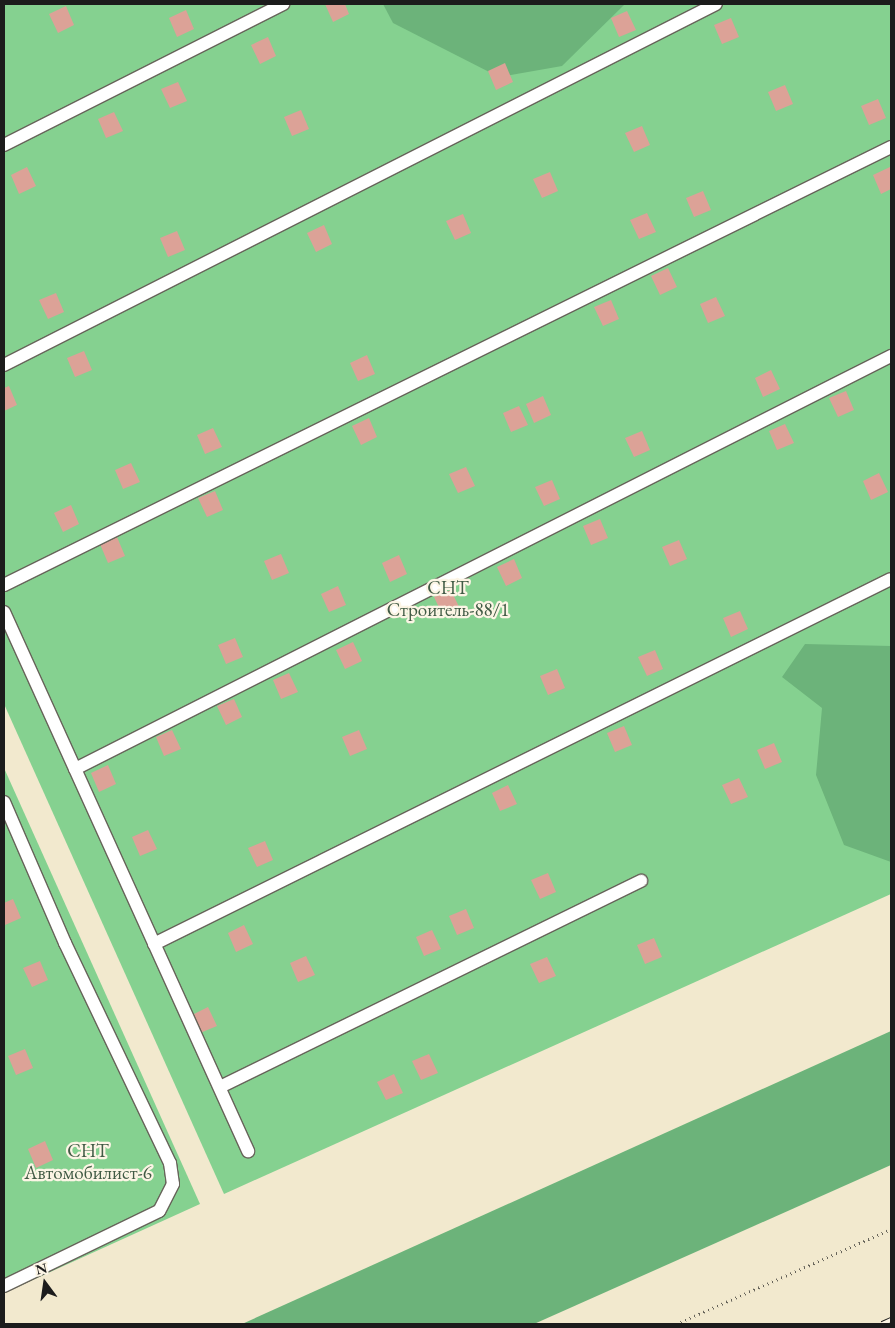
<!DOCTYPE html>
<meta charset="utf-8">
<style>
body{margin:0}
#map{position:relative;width:895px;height:1328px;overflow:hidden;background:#f2e9ce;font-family:"EB Garamond",serif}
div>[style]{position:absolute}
.green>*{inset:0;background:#85d190}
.forest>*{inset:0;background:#6cb37a}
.building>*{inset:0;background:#dca297}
.path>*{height:3px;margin-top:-1.5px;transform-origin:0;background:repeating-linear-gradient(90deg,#67645a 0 1px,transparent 0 5px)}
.roads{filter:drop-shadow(1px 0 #67645a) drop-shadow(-1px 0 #67645a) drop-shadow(0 1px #67645a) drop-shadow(0 -1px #67645a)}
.service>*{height:12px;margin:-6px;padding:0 6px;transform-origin:6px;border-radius:6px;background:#fff}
.rail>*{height:5.5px;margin-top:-2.75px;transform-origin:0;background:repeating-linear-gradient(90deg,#fcf5e5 0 11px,#1c1c1c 0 22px);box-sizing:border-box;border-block:1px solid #1c1c1c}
span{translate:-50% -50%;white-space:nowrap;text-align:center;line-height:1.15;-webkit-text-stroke:4.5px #fcf5e5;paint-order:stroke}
.park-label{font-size:19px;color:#415b45}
.frame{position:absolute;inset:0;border:5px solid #1c1c1c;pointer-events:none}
.north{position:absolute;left:20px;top:1258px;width:50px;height:50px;-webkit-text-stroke:4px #fcf5e5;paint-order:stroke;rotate:346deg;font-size:14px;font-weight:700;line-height:20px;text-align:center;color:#1c1c1c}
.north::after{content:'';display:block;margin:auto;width:18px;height:22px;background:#1c1c1c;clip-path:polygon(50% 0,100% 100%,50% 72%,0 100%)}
</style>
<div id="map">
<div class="green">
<div style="clip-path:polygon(4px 4px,891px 4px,891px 894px,224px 1194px,4px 704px)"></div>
<div style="clip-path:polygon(4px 768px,200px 1204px,4px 1293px)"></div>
</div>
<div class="forest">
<div style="clip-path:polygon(383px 4px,625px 4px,562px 66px,499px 77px,393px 23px)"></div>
<div style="clip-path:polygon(805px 644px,891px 646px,891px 862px,844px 845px,816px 775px,822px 708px,782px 677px)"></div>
<div style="clip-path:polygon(891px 1031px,891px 1165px,534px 1324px,242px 1324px)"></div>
</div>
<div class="building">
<div style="clip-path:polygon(325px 4px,345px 4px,349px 14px,333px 22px)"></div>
<div style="clip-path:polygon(66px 6px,74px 25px,58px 33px,49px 14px)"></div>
<div style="clip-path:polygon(186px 10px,194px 29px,177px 37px,169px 18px)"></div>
<div style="clip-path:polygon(627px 11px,636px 30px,619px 37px,611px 18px)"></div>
<div style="clip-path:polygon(731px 18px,739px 37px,722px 44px,714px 25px)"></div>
<div style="clip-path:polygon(268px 37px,276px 56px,260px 64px,251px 45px)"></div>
<div style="clip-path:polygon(505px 63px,513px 82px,496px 90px,488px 71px)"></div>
<div style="clip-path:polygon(178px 82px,187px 101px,170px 108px,161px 89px)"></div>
<div style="clip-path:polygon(785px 85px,793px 104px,776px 111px,768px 92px)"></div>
<div style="clip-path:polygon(878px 99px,886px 118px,869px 125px,861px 106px)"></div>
<div style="clip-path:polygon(301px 110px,309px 129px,292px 136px,284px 117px)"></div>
<div style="clip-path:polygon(114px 112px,123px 131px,106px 138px,98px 119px)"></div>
<div style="clip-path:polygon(642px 126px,650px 145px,634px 152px,625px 133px)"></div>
<div style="clip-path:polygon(27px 167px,36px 186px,19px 194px,11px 175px)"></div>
<div style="clip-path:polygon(890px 167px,891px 189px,881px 194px,873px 175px)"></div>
<div style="clip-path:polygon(550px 172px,558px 191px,542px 198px,533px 179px)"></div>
<div style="clip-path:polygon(703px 191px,711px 210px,694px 217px,686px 198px)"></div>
<div style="clip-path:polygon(647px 213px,656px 232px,639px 239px,630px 220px)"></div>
<div style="clip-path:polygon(463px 214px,471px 233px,455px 240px,446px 221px)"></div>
<div style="clip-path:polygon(324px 225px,332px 244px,316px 252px,307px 233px)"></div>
<div style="clip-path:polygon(177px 231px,185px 250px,168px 257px,160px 238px)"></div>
<div style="clip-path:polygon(668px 268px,677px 287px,660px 295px,651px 276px)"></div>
<div style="clip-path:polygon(56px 293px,64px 312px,48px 319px,39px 300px)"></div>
<div style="clip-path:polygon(716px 297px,725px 316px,708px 323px,700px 304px)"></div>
<div style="clip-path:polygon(611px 300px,619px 319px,603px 326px,594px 307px)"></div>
<div style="clip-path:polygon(84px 351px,92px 370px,75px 377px,67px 358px)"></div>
<div style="clip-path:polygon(367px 355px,375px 374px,358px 381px,350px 363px)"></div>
<div style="clip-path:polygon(771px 370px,780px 389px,763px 397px,755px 378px)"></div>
<div style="clip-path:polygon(9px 386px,17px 405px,4px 411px,4px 388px)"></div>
<div style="clip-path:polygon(846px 391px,854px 410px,838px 417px,829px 398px)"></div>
<div style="clip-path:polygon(543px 396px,551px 415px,534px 423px,526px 404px)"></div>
<div style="clip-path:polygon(519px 406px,528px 425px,511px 432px,503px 413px)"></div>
<div style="clip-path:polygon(369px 418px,377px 437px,361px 445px,352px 426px)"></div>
<div style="clip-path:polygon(785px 424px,794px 443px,777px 450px,769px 431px)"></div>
<div style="clip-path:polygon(213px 428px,222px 447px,205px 454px,197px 435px)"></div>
<div style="clip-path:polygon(642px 431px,650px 450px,634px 457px,625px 438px)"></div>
<div style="clip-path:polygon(131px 463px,140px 482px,123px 489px,115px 470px)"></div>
<div style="clip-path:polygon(466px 467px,475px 486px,458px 493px,449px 474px)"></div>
<div style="clip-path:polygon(879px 473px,888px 492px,871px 500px,863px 481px)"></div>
<div style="clip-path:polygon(552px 480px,560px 499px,544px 506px,535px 487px)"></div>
<div style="clip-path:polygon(215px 491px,223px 510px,207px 517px,198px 498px)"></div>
<div style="clip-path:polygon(71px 505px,79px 524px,63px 532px,54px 513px)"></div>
<div style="clip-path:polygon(600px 519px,608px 538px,591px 545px,583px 526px)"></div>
<div style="clip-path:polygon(117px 537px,125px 556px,108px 563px,100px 544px)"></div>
<div style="clip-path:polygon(679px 540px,687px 559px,670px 566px,662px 547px)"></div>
<div style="clip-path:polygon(281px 554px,289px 573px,272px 580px,264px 561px)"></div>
<div style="clip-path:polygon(399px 555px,407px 574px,390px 582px,382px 563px)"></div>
<div style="clip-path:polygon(514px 559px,522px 578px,506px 586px,497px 567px)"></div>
<div style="clip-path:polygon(338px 586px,346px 605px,329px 612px,321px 594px)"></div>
<div style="clip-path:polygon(451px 590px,460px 609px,443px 616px,434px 597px)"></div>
<div style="clip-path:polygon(740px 611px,748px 629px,731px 637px,723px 618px)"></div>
<div style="clip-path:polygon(235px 638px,243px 657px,226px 664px,218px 645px)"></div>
<div style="clip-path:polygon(353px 642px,362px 661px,345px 669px,336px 650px)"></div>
<div style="clip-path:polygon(655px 650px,663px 669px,647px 676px,638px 657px)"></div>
<div style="clip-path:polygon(557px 669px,565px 688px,548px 695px,540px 676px)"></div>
<div style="clip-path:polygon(289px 673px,298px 692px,281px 699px,273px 680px)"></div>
<div style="clip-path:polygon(234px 699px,242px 717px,226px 725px,217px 706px)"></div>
<div style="clip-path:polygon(624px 726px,632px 745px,615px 752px,607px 733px)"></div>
<div style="clip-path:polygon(172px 730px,181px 749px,164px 756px,156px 737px)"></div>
<div style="clip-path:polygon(359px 730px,367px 749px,350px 756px,342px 737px)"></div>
<div style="clip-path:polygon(774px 743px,782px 762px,765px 769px,757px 750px)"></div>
<div style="clip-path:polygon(108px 765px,116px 784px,99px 792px,91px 773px)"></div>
<div style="clip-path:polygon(739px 778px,748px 797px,731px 804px,722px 785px)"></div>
<div style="clip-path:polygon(508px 785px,517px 804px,500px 811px,492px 793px)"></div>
<div style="clip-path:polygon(148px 830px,157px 849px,140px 856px,132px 837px)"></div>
<div style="clip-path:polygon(265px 841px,273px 860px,257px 867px,248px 848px)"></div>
<div style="clip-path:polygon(548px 873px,556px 892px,540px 899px,531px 880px)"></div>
<div style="clip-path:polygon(13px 899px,21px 918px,5px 925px,4px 903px)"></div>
<div style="clip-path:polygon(466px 909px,474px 928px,457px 935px,449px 916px)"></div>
<div style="clip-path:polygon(244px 925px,253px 944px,236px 952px,228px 933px)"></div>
<div style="clip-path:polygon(432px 930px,441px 949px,424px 956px,416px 937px)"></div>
<div style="clip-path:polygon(654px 938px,662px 957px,645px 964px,637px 945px)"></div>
<div style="clip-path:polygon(306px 956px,315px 975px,298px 982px,290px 963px)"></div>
<div style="clip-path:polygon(547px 957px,556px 976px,539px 983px,530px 964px)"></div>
<div style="clip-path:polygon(40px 961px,48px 980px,32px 987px,23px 968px)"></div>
<div style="clip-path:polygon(208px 1007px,217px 1026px,200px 1033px,192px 1015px)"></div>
<div style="clip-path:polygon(25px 1049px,33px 1068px,16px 1075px,8px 1056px)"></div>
<div style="clip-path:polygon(429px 1054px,438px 1073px,421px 1080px,412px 1061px)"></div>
<div style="clip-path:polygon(394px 1074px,403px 1093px,386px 1100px,377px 1082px)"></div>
<div style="clip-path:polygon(45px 1141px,53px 1160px,36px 1168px,28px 1149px)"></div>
</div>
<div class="path">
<div style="left:676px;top:1324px;width:235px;rotate:-23.8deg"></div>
</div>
<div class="roads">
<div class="service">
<div style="left:4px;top:145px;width:313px;rotate:-26.8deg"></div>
<div style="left:4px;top:365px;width:798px;rotate:-26.89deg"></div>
<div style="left:4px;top:585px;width:989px;rotate:-26.28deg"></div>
<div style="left:4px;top:612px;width:592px;rotate:65.64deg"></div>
<div style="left:75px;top:769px;width:915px;rotate:-26.85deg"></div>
<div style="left:4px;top:802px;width:154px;rotate:66.6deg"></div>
<div style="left:65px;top:943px;width:244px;rotate:64.5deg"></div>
<div style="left:170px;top:1163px;width:21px;rotate:82deg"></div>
<div style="left:173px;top:1184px;width:30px;rotate:117deg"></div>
<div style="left:159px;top:1211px;width:172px;rotate:154.2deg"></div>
<div style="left:154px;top:944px;width:822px;rotate:-26.35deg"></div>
<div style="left:220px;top:1087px;width:469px;rotate:-26.1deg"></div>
</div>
</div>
<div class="rail">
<div style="left:882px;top:1324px;width:10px;rotate:-24deg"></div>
</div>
<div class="park-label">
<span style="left:448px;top:599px">СНТ<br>Строитель-88/1</span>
<span style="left:88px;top:1162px">СНТ<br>Автомобилист-6</span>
</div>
<div class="frame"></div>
<div class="north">N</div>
</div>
